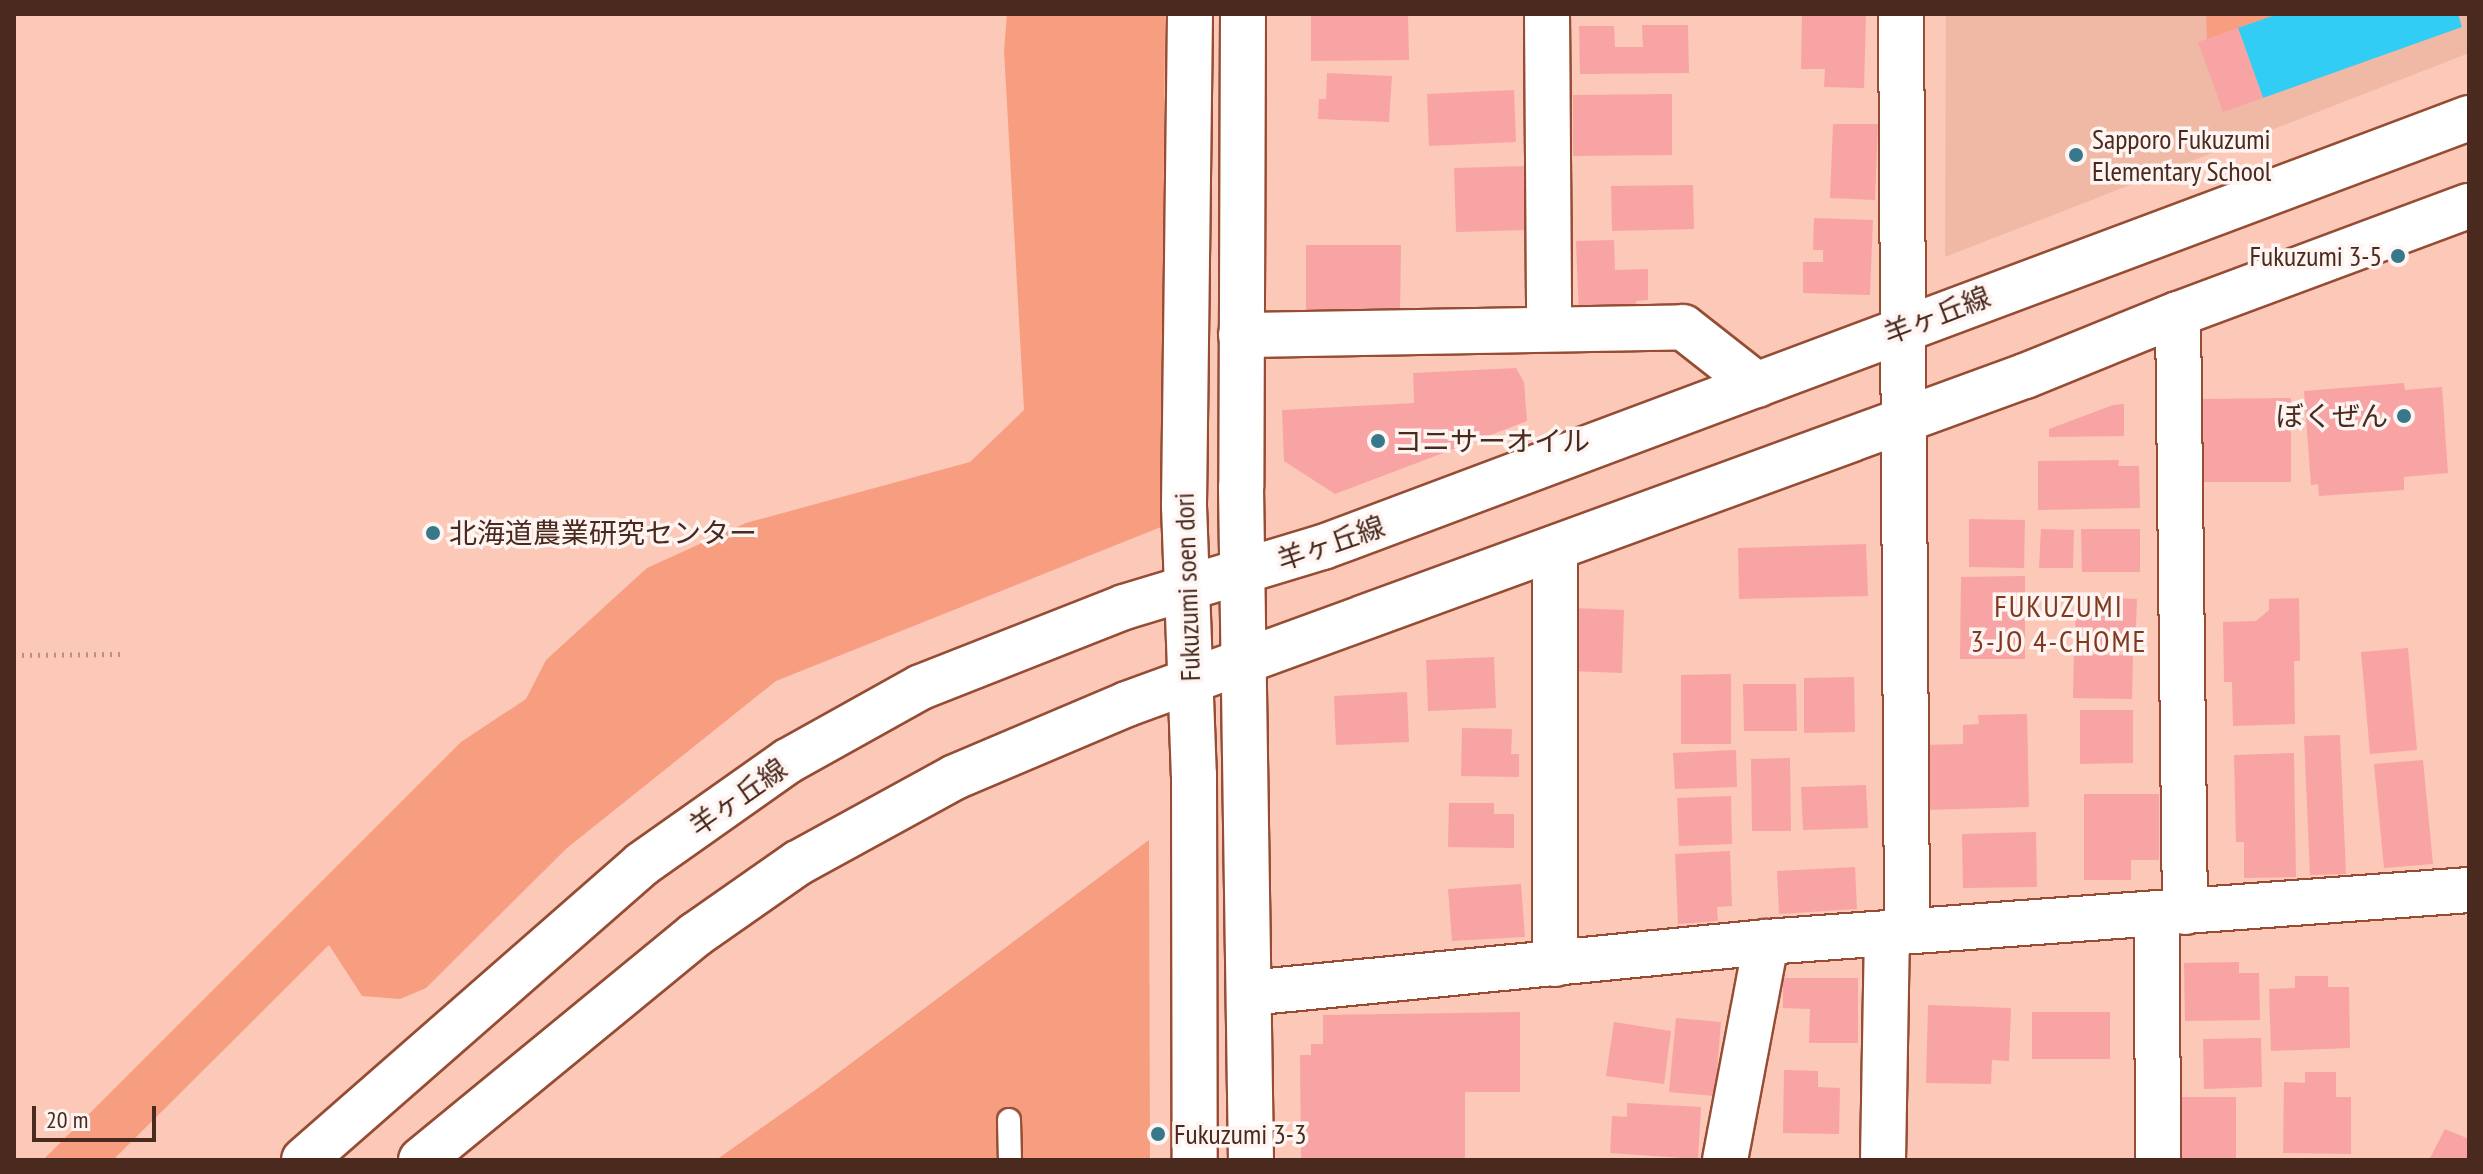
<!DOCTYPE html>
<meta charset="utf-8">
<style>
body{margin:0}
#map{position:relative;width:2483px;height:1174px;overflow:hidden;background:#fcc8b7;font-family:"PT Sans Narrow","Noto Sans JP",sans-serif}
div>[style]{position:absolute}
.built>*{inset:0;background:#f0b9a6}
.green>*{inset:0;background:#f79e80}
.water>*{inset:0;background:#32cdf4}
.building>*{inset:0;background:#f8a4a4}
.path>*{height:5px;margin-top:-2.5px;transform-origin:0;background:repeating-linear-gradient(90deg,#bc8f80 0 2px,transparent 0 8px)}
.roads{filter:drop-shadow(2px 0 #964d34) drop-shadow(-2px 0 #964d34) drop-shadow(0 2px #964d34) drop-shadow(0 -2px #964d34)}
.service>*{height:22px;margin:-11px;padding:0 11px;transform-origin:11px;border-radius:11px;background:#fff}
.minor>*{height:44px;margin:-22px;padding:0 22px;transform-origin:22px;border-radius:22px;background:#fff}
.primary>*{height:44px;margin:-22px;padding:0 22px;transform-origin:22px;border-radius:22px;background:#fff}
.dots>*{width:22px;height:22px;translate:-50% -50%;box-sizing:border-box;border:4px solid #fef4f1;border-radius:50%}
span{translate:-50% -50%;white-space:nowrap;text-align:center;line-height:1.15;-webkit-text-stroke:7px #fef4f1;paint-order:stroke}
.poi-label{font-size:28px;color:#4a2a1e}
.left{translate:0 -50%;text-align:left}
.right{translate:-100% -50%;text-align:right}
.street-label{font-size:28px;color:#4a2a1e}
.neighbourhood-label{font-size:30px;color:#803920;letter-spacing:2px}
.frame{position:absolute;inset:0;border:16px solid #4a2a1e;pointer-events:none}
.scale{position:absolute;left:32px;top:1106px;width:124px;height:36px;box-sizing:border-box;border:4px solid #4a2a1e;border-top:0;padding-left:10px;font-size:24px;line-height:28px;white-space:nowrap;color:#4a2a1e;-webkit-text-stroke:6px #fef4f1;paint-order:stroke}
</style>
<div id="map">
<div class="built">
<div style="clip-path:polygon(1946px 14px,2469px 14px,2469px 53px,1945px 257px)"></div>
</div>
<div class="green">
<div style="clip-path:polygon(1007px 14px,1165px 14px,1161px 527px,776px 681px,567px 848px,426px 988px,400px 999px,362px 996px,329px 945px,113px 1160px,43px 1160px,461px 742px,526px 699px,546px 660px,647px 568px,746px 523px,970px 462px,1024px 410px,1004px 50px)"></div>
<div style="clip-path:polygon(2206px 14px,2278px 14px,2207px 42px)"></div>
<div style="clip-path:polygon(1149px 840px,1150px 1160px,716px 1160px,818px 1088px)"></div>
</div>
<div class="water">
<div style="clip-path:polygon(2278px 14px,2458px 14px,2462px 27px,2263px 98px,2238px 28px)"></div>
</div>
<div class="building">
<div style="clip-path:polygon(1311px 14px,1408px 14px,1409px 60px,1311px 61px)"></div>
<div style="clip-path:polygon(1802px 14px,1866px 14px,1864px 88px,1824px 87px,1825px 69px,1801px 69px)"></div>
<div style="clip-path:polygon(1642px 25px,1688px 25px,1689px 73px,1580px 74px,1579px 26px,1614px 26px,1615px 47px,1643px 47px)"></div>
<div style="clip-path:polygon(2238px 28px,2263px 98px,2223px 112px,2198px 42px)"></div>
<div style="clip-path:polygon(1327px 73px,1392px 76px,1389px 122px,1318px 119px,1319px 99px,1326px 99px)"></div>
<div style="clip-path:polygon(1514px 90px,1516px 142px,1429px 146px,1427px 94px)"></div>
<div style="clip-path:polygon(1672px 94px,1672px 155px,1573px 156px,1573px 95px)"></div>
<div style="clip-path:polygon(1833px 124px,1878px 124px,1875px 200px,1830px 198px)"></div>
<div style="clip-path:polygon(1528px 166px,1530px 230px,1456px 232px,1454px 168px)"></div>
<div style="clip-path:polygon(1693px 185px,1694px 229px,1612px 231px,1611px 186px)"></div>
<div style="clip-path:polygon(1814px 218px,1873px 220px,1870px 295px,1803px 293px,1803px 262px,1823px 262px,1823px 250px,1813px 250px)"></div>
<div style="clip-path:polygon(1614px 240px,1615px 270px,1648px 269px,1648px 300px,1636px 301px,1637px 311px,1579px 314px,1576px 241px)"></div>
<div style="clip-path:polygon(1306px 245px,1401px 245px,1400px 317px,1306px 318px)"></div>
<div style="clip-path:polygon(1516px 368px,1524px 382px,1527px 421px,1335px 494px,1284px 461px,1282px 410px,1414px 403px,1413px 373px)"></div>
<div style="clip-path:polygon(2404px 383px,2405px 390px,2442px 387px,2448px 473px,2404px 477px,2404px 490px,2319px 496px,2318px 484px,2311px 485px,2304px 391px)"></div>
<div style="clip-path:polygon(2291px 398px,2291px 482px,2201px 482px,2202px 399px)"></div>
<div style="clip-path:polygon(2124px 404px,2124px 436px,2049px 437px,2049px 429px,2113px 405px)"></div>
<div style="clip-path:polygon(2119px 460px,2118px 466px,2139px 466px,2140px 508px,2038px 510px,2038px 461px)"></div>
<div style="clip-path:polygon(1969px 519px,2025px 520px,2024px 568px,1969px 567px)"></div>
<div style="clip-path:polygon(2041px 529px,2074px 530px,2073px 568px,2039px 568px)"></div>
<div style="clip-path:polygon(2081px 529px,2140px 529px,2140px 572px,2082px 572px)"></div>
<div style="clip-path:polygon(1866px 544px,1868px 596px,1739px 599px,1738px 548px)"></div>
<div style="clip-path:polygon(2025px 576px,2025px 659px,1960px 659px,1961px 577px)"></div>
<div style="clip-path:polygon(2077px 596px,2137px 599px,2135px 648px,2074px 645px)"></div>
<div style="clip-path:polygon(2299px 598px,2300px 661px,2294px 661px,2295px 724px,2233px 726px,2232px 682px,2224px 682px,2223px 622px,2256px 621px,2269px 610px,2269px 599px)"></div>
<div style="clip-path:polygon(1573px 608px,1624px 610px,1622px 673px,1571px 671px)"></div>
<div style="clip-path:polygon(2408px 648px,2417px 750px,2370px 754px,2361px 652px)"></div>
<div style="clip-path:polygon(2074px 654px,2133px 655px,2132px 699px,2073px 698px)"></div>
<div style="clip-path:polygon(1494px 657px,1496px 708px,1428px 711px,1426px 660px)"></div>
<div style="clip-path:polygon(1731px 674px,1731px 744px,1681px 744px,1681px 675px)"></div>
<div style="clip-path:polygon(1854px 677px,1855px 732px,1804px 733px,1804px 678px)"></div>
<div style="clip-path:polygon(1743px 684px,1796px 684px,1797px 731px,1744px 731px)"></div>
<div style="clip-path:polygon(1407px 692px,1409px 742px,1336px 745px,1334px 696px)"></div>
<div style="clip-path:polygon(2080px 710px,2133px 710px,2133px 763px,2080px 764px)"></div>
<div style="clip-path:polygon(2027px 714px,2029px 807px,1925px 810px,1924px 745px,1963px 744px,1963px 725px,1979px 724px,1978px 715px)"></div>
<div style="clip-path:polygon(1462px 728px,1512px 729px,1511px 754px,1519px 754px,1519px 777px,1461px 776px)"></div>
<div style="clip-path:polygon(2340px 735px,2346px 874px,2310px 875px,2304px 736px)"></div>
<div style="clip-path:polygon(1736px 750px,1737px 787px,1675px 789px,1673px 753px)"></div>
<div style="clip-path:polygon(2294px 753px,2296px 877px,2244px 878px,2244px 842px,2236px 842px,2234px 755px)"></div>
<div style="clip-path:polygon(1790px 758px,1791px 831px,1752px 831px,1751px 759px)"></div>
<div style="clip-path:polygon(2423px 760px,2433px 864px,2384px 868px,2374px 764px)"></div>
<div style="clip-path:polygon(1866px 785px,1868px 828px,1803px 830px,1801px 787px)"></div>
<div style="clip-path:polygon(2084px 794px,2159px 794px,2159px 860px,2131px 860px,2131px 880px,2084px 880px)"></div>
<div style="clip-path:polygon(1731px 796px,1732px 844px,1679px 846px,1677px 798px)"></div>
<div style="clip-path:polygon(1449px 803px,1494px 803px,1494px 814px,1514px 814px,1514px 848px,1448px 847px)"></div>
<div style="clip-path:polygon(2036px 832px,2037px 887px,1963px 888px,1962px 834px)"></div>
<div style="clip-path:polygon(1730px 851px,1732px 906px,1717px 907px,1718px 921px,1678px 924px,1675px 854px)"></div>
<div style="clip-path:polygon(1855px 867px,1857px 909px,1779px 914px,1777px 871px)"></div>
<div style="clip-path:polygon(1521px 884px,1525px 937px,1452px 941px,1448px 889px)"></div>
<div style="clip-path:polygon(2239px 962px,2239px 973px,2259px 973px,2260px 1020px,2185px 1021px,2184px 963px)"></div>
<div style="clip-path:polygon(2295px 976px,2328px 976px,2328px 987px,2349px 987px,2350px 1048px,2271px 1051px,2269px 989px,2295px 988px)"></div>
<div style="clip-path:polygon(1783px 978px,1858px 978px,1858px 1043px,1809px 1043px,1810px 1009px,1783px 1008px)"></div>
<div style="clip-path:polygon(1928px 1005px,2011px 1008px,2009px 1061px,1992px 1060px,1991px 1084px,1926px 1083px)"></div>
<div style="clip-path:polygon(1520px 1012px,1520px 1092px,1465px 1092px,1465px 1160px,1301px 1160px,1300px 1055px,1311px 1055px,1311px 1044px,1323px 1044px,1323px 1015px)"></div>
<div style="clip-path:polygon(2032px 1012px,2110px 1012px,2110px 1059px,2032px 1059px)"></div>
<div style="clip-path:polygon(1676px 1018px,1721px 1022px,1715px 1096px,1669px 1092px)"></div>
<div style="clip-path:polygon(1614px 1022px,1671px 1031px,1664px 1084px,1606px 1076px)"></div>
<div style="clip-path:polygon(2261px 1038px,2262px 1087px,2204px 1089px,2203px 1039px)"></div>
<div style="clip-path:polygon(1784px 1070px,1818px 1071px,1818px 1087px,1840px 1088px,1839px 1134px,1783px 1133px)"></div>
<div style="clip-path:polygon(2305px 1072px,2336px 1072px,2336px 1097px,2351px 1097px,2351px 1154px,2283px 1153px,2284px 1082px,2305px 1083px)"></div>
<div style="clip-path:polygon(2178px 1097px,2236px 1097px,2236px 1160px,2177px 1160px)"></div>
<div style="clip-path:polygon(1627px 1103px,1701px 1107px,1698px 1159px,1610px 1153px,1612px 1116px,1627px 1117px)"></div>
<div style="clip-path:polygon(2445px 1129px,2469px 1139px,2469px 1160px,2429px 1160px)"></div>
</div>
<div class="path">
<div style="left:14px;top:655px;width:110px;rotate:-0.5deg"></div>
</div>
<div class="roads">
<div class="service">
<div style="left:1009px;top:1120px;width:40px;rotate:88.6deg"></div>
</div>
<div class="minor">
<div style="left:1547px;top:14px;width:314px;rotate:89.6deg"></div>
<div style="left:1901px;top:14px;width:916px;rotate:89.62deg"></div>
<div style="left:2178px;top:314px;width:598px;rotate:89.33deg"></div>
<div style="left:1241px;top:335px;width:442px;rotate:-1deg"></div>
<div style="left:1683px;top:327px;width:94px;rotate:38.1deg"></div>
<div style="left:2157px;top:913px;width:247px;rotate:89.8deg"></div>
<div style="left:1555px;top:964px;width:416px;rotate:-90deg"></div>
<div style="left:1249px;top:993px;width:520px;rotate:-5.63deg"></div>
<div style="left:1766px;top:942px;width:705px;rotate:-4.23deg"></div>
<div style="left:1725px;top:1160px;width:222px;rotate:-79.3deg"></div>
<div style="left:1883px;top:1160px;width:227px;rotate:-89deg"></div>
</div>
<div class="primary">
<div style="left:1190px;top:14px;width:492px;rotate:90.7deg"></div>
<div style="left:1184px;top:506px;width:269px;rotate:87.9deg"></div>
<div style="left:1194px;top:775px;width:385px;rotate:89.9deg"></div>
<div style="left:1243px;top:14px;width:473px;rotate:90.2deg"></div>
<div style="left:1241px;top:487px;width:673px;rotate:89.15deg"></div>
<div style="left:304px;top:1160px;width:449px;rotate:-41.2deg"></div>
<div style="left:642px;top:864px;width:179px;rotate:-35.2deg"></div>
<div style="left:788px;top:761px;width:152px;rotate:-29.1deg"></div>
<div style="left:921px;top:687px;width:218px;rotate:-21.5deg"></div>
<div style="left:1124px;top:607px;width:208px;rotate:-16.8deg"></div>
<div style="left:1323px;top:547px;width:1224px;rotate:-20.52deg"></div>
<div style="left:421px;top:1160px;width:355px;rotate:-39.4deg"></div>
<div style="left:695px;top:935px;width:126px;rotate:-35deg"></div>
<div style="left:798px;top:863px;width:179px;rotate:-28.7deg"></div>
<div style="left:955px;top:777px;width:187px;rotate:-23deg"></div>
<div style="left:1127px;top:704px;width:956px;rotate:-20.07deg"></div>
<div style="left:2025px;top:376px;width:165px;rotate:-22.1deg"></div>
<div style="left:2178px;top:314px;width:310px;rotate:-20.4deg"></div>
</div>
</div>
<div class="dots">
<div style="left:2076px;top:155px;background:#37788b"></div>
<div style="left:2398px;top:256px;background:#37788b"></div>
<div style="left:2404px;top:416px;background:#37788b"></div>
<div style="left:1378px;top:441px;background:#37788b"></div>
<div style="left:433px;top:533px;background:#37788b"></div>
<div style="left:1158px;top:1134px;background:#37788b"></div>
</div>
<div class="poi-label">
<span class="left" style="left:2092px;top:155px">Sapporo Fukuzumi<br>Elementary School</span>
<span class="right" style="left:2382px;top:256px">Fukuzumi 3-5</span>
<span class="right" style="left:2388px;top:416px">ぼくぜん</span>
<span class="left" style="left:1394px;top:441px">コニサーオイル</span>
<span class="left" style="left:449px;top:533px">北海道農業研究センター</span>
<span class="left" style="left:1174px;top:1134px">Fukuzumi 3-3</span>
</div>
<div class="street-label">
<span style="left:1937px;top:315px;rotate:-21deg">羊ヶ丘線</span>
<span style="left:1331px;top:543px;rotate:-19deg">羊ヶ丘線</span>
<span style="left:1187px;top:587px;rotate:-92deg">Fukuzumi soen dori</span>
<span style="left:738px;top:797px;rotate:-35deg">羊ヶ丘線</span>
</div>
<div class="neighbourhood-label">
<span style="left:2059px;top:623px">FUKUZUMI<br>3-JO 4-CHOME</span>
</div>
<div class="frame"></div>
<div class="scale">20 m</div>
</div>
